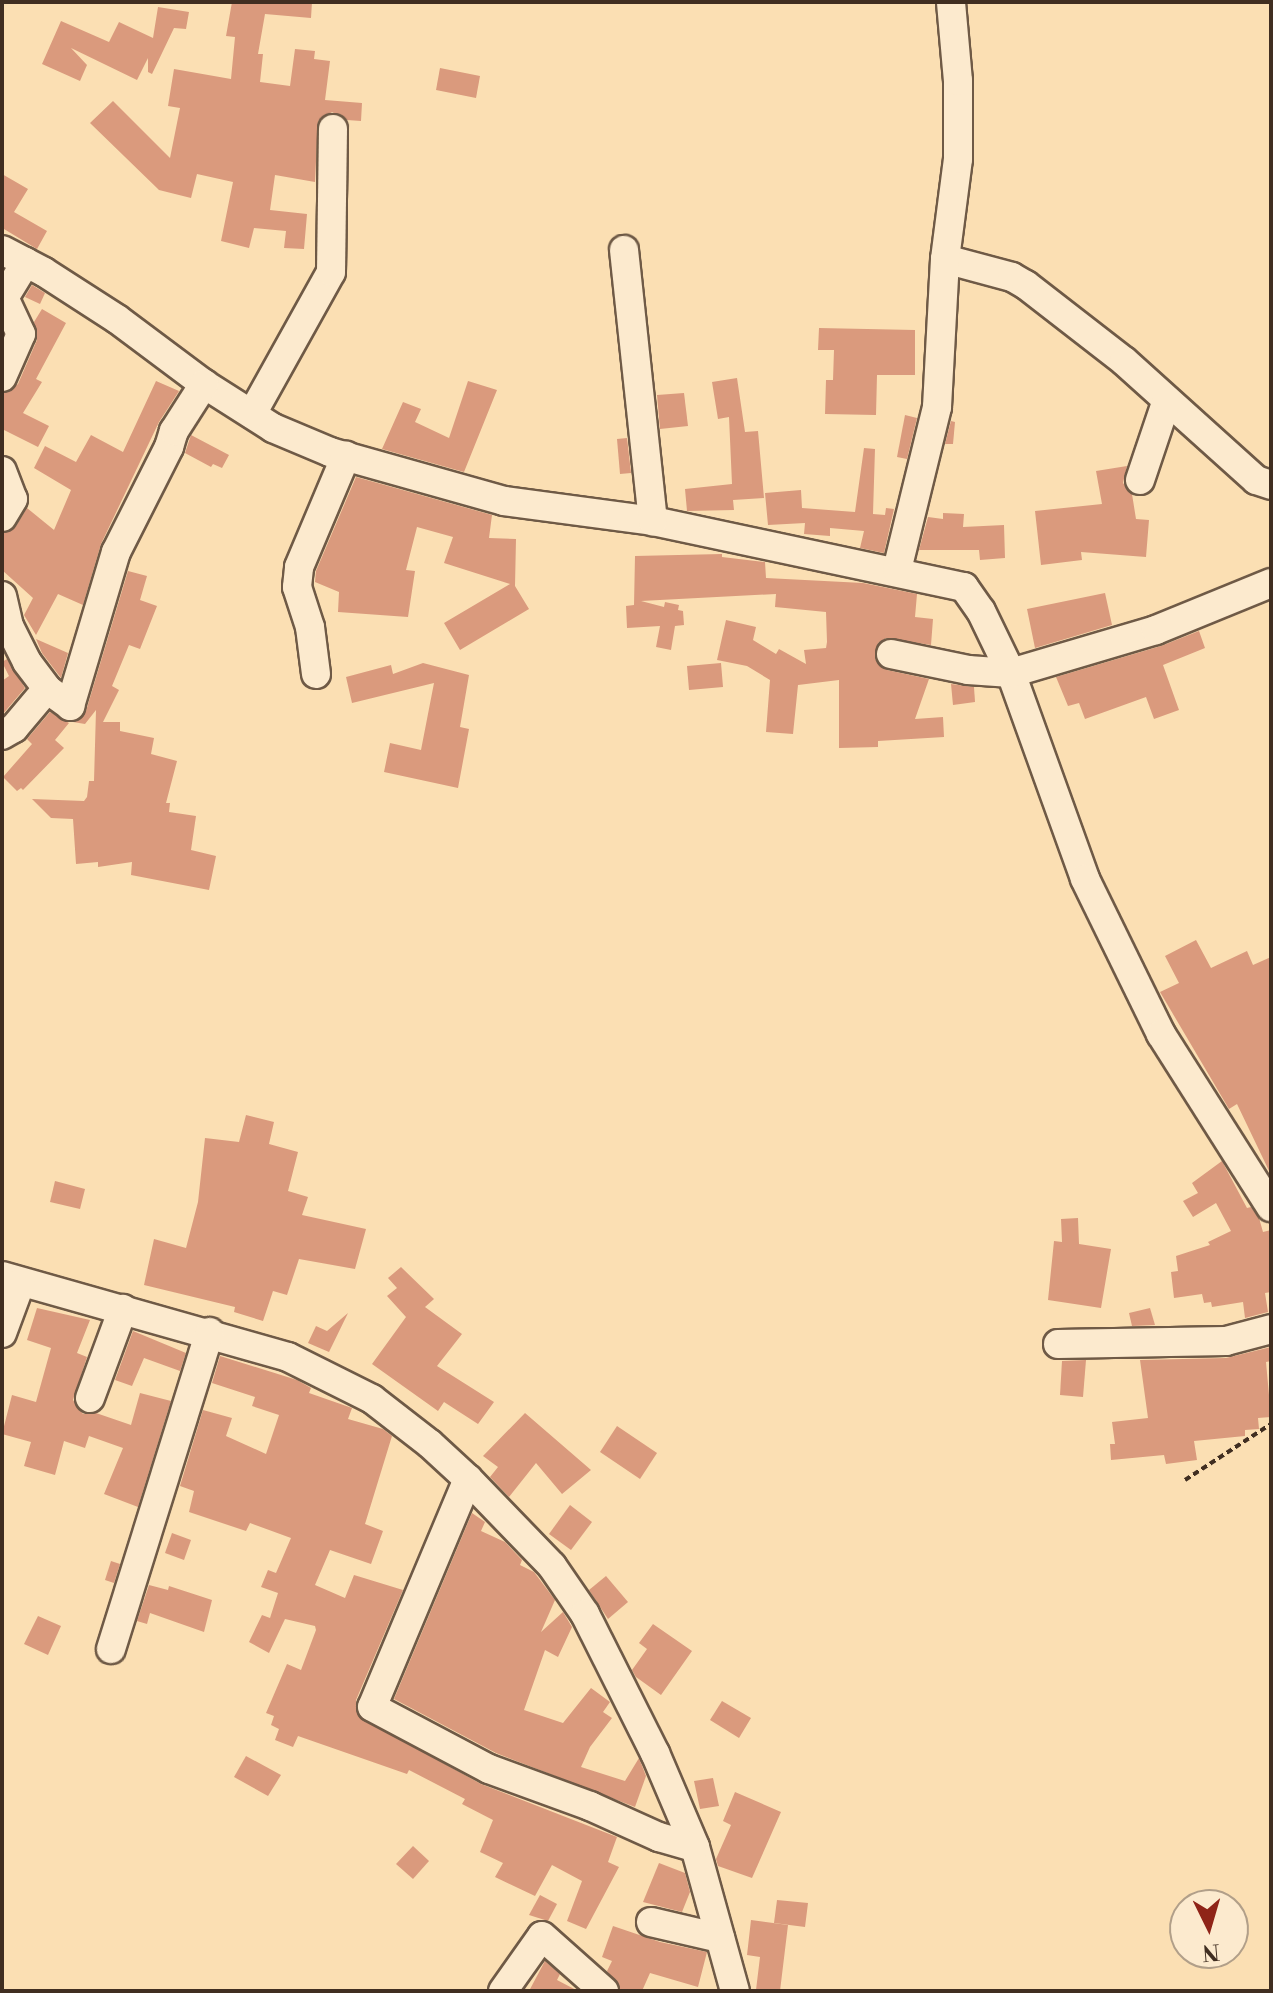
<!DOCTYPE html>
<style>
body{margin:0}
#map{position:relative;width:1273px;height:1993px;overflow:hidden;background:#fbdfb3;font-family:"Libre Bodoni",serif}
div>[style]{position:absolute}
.building>*{inset:0;background:#da9a7d}
.path>*{height:4px;margin-top:-2px;transform-origin:0;background:repeating-linear-gradient(90deg,#402e21 0 6px,transparent 0 10px)}
.roads{filter:drop-shadow(2px 0 #6f5a46) drop-shadow(-2px 0 #6f5a46) drop-shadow(0 2px #6f5a46) drop-shadow(0 -2px #6f5a46)}
.minor>*{height:28px;margin:-14px;padding:0 14px;transform-origin:14px;border-radius:14px;background:#fceace}
span{translate:-50% -50%;white-space:nowrap;text-align:center;line-height:1.15;-webkit-text-stroke:8px #fceace;paint-order:stroke}
.frame{position:absolute;inset:0;border:4px solid #402e21;pointer-events:none}
.north{position:absolute;left:1169px;top:1889px;width:80px;height:80px;box-sizing:border-box;background:#fceace;border:2px solid #b19f89;border-radius:50%;rotate:175deg;font-size:22px;font-weight:700;line-height:32px;text-align:center;color:#402e21}
.north::after{content:'';display:block;margin:auto;width:28px;height:36px;background:#8f2418;clip-path:polygon(50% 0,100% 100%,50% 72%,0 100%)}
</style>
<div id="map">
<div class="building">
<div style="clip-path:polygon(232px 2px,312px 2px,311px 18px,265px 14px,258px 54px,263px 54px,260px 82px,290px 86px,295px 49px,315px 51px,314px 59px,330px 61px,325px 100px,362px 103px,361px 121px,347px 120px,332px 112px,318px 121px,315px 182px,275px 175px,270px 210px,307px 214px,304px 249px,284px 248px,286px 231px,254px 228px,249px 248px,221px 241px,233px 182px,197px 174px,191px 198px,159px 190px,90px 123px,113px 101px,170px 158px,180px 108px,168px 106px,174px 69px,231px 79px,235px 37px,226px 36px)"></div>
<div style="clip-path:polygon(158px 7px,189px 12px,186px 29px,174px 28px,152px 74px,148px 72px,148px 58px,137px 80px,71px 48px,87px 65px,80px 81px,42px 64px,61px 21px,109px 42px,119px 22px,153px 38px)"></div>
<div style="clip-path:polygon(440px 68px,480px 76px,476px 98px,436px 90px)"></div>
<div style="clip-path:polygon(2px 174px,28px 189px,14px 212px,47px 231px,37px 249px,4px 229px,2px 232px)"></div>
<div style="clip-path:polygon(32px 285px,45px 293px,40px 304px,25px 297px)"></div>
<div style="clip-path:polygon(42px 309px,66px 323px,36px 379px,42px 382px,23px 413px,49px 426px,38px 447px,2px 429px,2px 394px,18px 384px,37px 340px,34px 322px)"></div>
<div style="clip-path:polygon(819px 328px,915px 330px,915px 375px,877px 375px,876px 415px,825px 414px,826px 380px,833px 380px,834px 350px,818px 350px)"></div>
<div style="clip-path:polygon(737px 378px,745px 432px,758px 431px,764px 498px,733px 500px,734px 510px,687px 511px,685px 489px,732px 484px,729px 417px,718px 419px,712px 382px)"></div>
<div style="clip-path:polygon(156px 381px,179px 391px,159px 422px,101px 544px,83px 605px,58px 594px,36px 635px,24px 615px,33px 598px,2px 570px,2px 534px,16px 526px,27px 508px,54px 530px,71px 490px,34px 468px,45px 446px,76px 462px,91px 435px,123px 452px)"></div>
<div style="clip-path:polygon(468px 381px,497px 390px,464px 472px,382px 449px,403px 402px,421px 409px,415px 422px,449px 438px)"></div>
<div style="clip-path:polygon(684px 393px,688px 426px,660px 429px,657px 395px)"></div>
<div style="clip-path:polygon(905px 415px,917px 418px,907px 459px,897px 457px)"></div>
<div style="clip-path:polygon(951px 421px,955px 422px,953px 444px,945px 444px)"></div>
<div style="clip-path:polygon(191px 435px,229px 455px,222px 468px,213px 464px,211px 467px,185px 453px)"></div>
<div style="clip-path:polygon(627px 438px,631px 473px,620px 474px,617px 439px)"></div>
<div style="clip-path:polygon(864px 448px,875px 449px,873px 514px,885px 515px,886px 508px,894px 509px,884px 553px,860px 548px,864px 531px,830px 528px,830px 536px,804px 534px,805px 523px,768px 525px,765px 493px,801px 490px,802px 508px,855px 512px)"></div>
<div style="clip-path:polygon(1127px 466px,1123px 483px,1132px 494px,1136px 519px,1149px 520px,1146px 557px,1081px 552px,1082px 560px,1041px 565px,1035px 511px,1102px 504px,1096px 471px)"></div>
<div style="clip-path:polygon(356px 477px,492px 515px,489px 538px,516px 539px,515px 586px,529px 609px,460px 650px,444px 623px,510px 584px,444px 563px,453px 537px,417px 527px,406px 570px,415px 571px,408px 617px,338px 612px,339px 592px,315px 582px,316px 571px)"></div>
<div style="clip-path:polygon(943px 513px,964px 514px,963px 527px,1004px 525px,1005px 558px,980px 560px,979px 550px,919px 550px,928px 517px,943px 519px)"></div>
<div style="clip-path:polygon(722px 554px,722px 557px,765px 562px,766px 578px,863px 583px,917px 594px,915px 617px,933px 619px,931px 645px,886px 638px,878px 643px,875px 659px,887px 670px,929px 679px,915px 719px,943px 717px,944px 737px,878px 741px,878px 747px,839px 748px,839px 680px,798px 685px,793px 734px,766px 732px,770px 680px,747px 666px,717px 660px,726px 620px,756px 627px,753px 640px,776px 654px,779px 649px,806px 664px,804px 650px,826px 648px,827px 642px,826px 612px,775px 607px,776px 594px,641px 601px,664px 607px,665px 602px,679px 605px,678px 610px,683px 611px,684px 625px,675px 626px,671px 650px,656px 647px,660px 626px,627px 628px,626px 606px,634px 605px,635px 556px)"></div>
<div style="clip-path:polygon(128px 571px,147px 576px,140px 600px,157px 606px,140px 649px,129px 645px,112px 686px,119px 690px,103px 722px,120px 722px,120px 731px,154px 738px,151px 754px,177px 761px,166px 803px,170px 803px,169px 812px,196px 816px,191px 850px,216px 856px,209px 890px,131px 875px,132px 862px,98px 867px,98px 862px,76px 864px,73px 819px,51px 818px,32px 799px,84px 801px,87px 797px,89px 781px,94px 781px,96px 710px,85px 724px,73px 722px,86px 711px)"></div>
<div style="clip-path:polygon(1105px 593px,1112px 625px,1035px 648px,1027px 609px)"></div>
<div style="clip-path:polygon(1199px 631px,1205px 648px,1163px 665px,1179px 710px,1154px 719px,1146px 697px,1085px 719px,1079px 703px,1068px 706px,1056px 677px,1161px 646px)"></div>
<div style="clip-path:polygon(36px 639px,68px 653px,61px 678px,42px 653px)"></div>
<div style="clip-path:polygon(7px 659px,25px 688px,2px 715px,2px 681px,9px 676px,2px 662px)"></div>
<div style="clip-path:polygon(423px 663px,469px 675px,460px 727px,469px 729px,458px 788px,384px 772px,390px 743px,421px 750px,434px 683px,352px 703px,346px 677px,391px 665px,393px 674px)"></div>
<div style="clip-path:polygon(721px 663px,723px 687px,689px 690px,687px 666px)"></div>
<div style="clip-path:polygon(951px 684px,974px 687px,975px 702px,953px 705px)"></div>
<div style="clip-path:polygon(50px 712px,69px 723px,55px 740px,64px 748px,23px 790px,21px 788px,17px 791px,3px 777px,32px 744px,27px 739px)"></div>
<div style="clip-path:polygon(1196px 940px,1211px 968px,1247px 951px,1253px 965px,1271px 957px,1271px 1175px,1237px 1104px,1229px 1109px,1160px 992px,1179px 983px,1165px 956px)"></div>
<div style="clip-path:polygon(246px 1115px,274px 1122px,269px 1144px,298px 1152px,288px 1191px,308px 1197px,302px 1215px,366px 1229px,355px 1269px,299px 1259px,287px 1295px,273px 1291px,263px 1321px,234px 1312px,235px 1307px,144px 1285px,154px 1239px,186px 1248px,198px 1202px,205px 1138px,239px 1142px)"></div>
<div style="clip-path:polygon(1222px 1161px,1247px 1208px,1251px 1207px,1259px 1218px,1263px 1232px,1271px 1230px,1271px 1292px,1265px 1293px,1268px 1312px,1245px 1318px,1243px 1302px,1212px 1307px,1211px 1302px,1204px 1303px,1202px 1294px,1174px 1298px,1171px 1272px,1178px 1271px,1176px 1256px,1210px 1245px,1208px 1242px,1231px 1231px,1216px 1203px,1193px 1217px,1183px 1201px,1198px 1193px,1192px 1183px)"></div>
<div style="clip-path:polygon(55px 1181px,85px 1189px,80px 1209px,50px 1202px)"></div>
<div style="clip-path:polygon(1078px 1218px,1079px 1244px,1111px 1249px,1101px 1308px,1048px 1300px,1054px 1241px,1062px 1242px,1061px 1219px)"></div>
<div style="clip-path:polygon(401px 1267px,434px 1299px,425px 1307px,462px 1334px,437px 1366px,494px 1402px,478px 1424px,444px 1402px,438px 1411px,372px 1364px,406px 1317px,387px 1296px,397px 1288px,388px 1278px)"></div>
<div style="clip-path:polygon(37px 1308px,90px 1320px,77px 1353px,87px 1357px,73px 1400px,83px 1414px,96px 1413px,131px 1425px,140px 1393px,171px 1401px,138px 1507px,104px 1494px,123px 1448px,89px 1436px,85px 1448px,64px 1441px,55px 1475px,24px 1466px,31px 1442px,2px 1434px,12px 1395px,36px 1402px,51px 1348px,27px 1340px)"></div>
<div style="clip-path:polygon(1150px 1308px,1155px 1325px,1132px 1326px,1129px 1313px)"></div>
<div style="clip-path:polygon(348px 1313px,329px 1352px,308px 1343px,316px 1326px,327px 1331px)"></div>
<div style="clip-path:polygon(133px 1331px,186px 1353px,180px 1371px,144px 1358px,132px 1386px,115px 1380px)"></div>
<div style="clip-path:polygon(1271px 1347px,1271px 1361px,1266px 1362px,1271px 1417px,1258px 1418px,1259px 1429px,1245px 1430px,1245px 1436px,1194px 1441px,1197px 1460px,1166px 1464px,1164px 1455px,1111px 1460px,1110px 1444px,1115px 1444px,1112px 1422px,1148px 1418px,1140px 1360px,1226px 1358px)"></div>
<div style="clip-path:polygon(220px 1356px,297px 1380px,311px 1388px,309px 1393px,352px 1408px,348px 1419px,383px 1429px,392px 1436px,365px 1524px,383px 1531px,371px 1564px,330px 1550px,315px 1585px,345px 1598px,354px 1575px,403px 1590px,356px 1700px,358px 1716px,481px 1784px,617px 1837px,608px 1862px,619px 1867px,586px 1929px,567px 1921px,582px 1881px,552px 1865px,535px 1896px,495px 1877px,503px 1863px,480px 1852px,493px 1820px,462px 1804px,465px 1799px,409px 1770px,407px 1774px,298px 1736px,293px 1747px,275px 1740px,279px 1729px,271px 1725px,274px 1716px,266px 1713px,287px 1664px,301px 1670px,316px 1630px,315px 1626px,285px 1619px,269px 1653px,249px 1642px,262px 1615px,270px 1618px,278px 1593px,261px 1587px,268px 1570px,276px 1573px,291px 1538px,250px 1523px,246px 1531px,189px 1512px,194px 1491px,180px 1486px,203px 1410px,232px 1418px,226px 1436px,266px 1454px,279px 1415px,252px 1406px,255px 1397px,212px 1383px)"></div>
<div style="clip-path:polygon(1086px 1360px,1083px 1397px,1060px 1395px,1062px 1361px)"></div>
<div style="clip-path:polygon(525px 1413px,591px 1470px,562px 1494px,536px 1463px,509px 1497px,490px 1477px,498px 1467px,483px 1456px)"></div>
<div style="clip-path:polygon(617px 1426px,657px 1453px,640px 1479px,600px 1452px)"></div>
<div style="clip-path:polygon(570px 1505px,592px 1522px,571px 1550px,549px 1534px)"></div>
<div style="clip-path:polygon(472px 1513px,485px 1522px,481px 1531px,505px 1542px,522px 1560px,520px 1565px,534px 1572px,555px 1600px,541px 1632px,563px 1612px,572px 1627px,558px 1657px,545px 1650px,524px 1710px,563px 1723px,591px 1688px,610px 1702px,603px 1712px,612px 1718px,590px 1747px,581px 1767px,625px 1781px,639px 1758px,646px 1776px,635px 1807px,496px 1753px,394px 1699px)"></div>
<div style="clip-path:polygon(172px 1533px,191px 1540px,184px 1560px,165px 1553px)"></div>
<div style="clip-path:polygon(111px 1561px,120px 1564px,114px 1583px,105px 1580px)"></div>
<div style="clip-path:polygon(606px 1576px,628px 1602px,608px 1619px,589px 1590px)"></div>
<div style="clip-path:polygon(149px 1585px,168px 1590px,169px 1586px,212px 1600px,204px 1632px,150px 1613px,147px 1624px,137px 1621px)"></div>
<div style="clip-path:polygon(38px 1616px,61px 1626px,48px 1655px,24px 1644px)"></div>
<div style="clip-path:polygon(653px 1624px,692px 1651px,661px 1695px,636px 1677px,632px 1670px,647px 1649px,639px 1643px)"></div>
<div style="clip-path:polygon(722px 1701px,751px 1718px,739px 1738px,710px 1720px)"></div>
<div style="clip-path:polygon(246px 1756px,281px 1775px,268px 1796px,234px 1777px)"></div>
<div style="clip-path:polygon(713px 1778px,719px 1806px,700px 1809px,694px 1781px)"></div>
<div style="clip-path:polygon(735px 1792px,781px 1812px,752px 1878px,718px 1866px,716px 1859px,731px 1825px,723px 1821px)"></div>
<div style="clip-path:polygon(413px 1846px,429px 1861px,413px 1879px,396px 1864px)"></div>
<div style="clip-path:polygon(659px 1863px,685px 1873px,690px 1892px,682px 1912px,643px 1902px)"></div>
<div style="clip-path:polygon(540px 1895px,557px 1904px,548px 1921px,529px 1915px)"></div>
<div style="clip-path:polygon(777px 1900px,808px 1903px,805px 1927px,774px 1923px)"></div>
<div style="clip-path:polygon(751px 1920px,788px 1925px,780px 1991px,756px 1990px,760px 1957px,747px 1955px)"></div>
<div style="clip-path:polygon(613px 1926px,660px 1942px,707px 1952px,698px 1987px,650px 1973px,642px 1991px,621px 1991px,607px 1971px,612px 1961px,602px 1957px)"></div>
<div style="clip-path:polygon(545px 1961px,560px 1974px,557px 1980px,578px 1991px,529px 1991px)"></div>
</div>
<div class="path">
<div style="left:1185px;top:1480px;width:103px;rotate:-33.1deg"></div>
</div>
<div class="roads">
<div class="minor">
<div style="left:2px;top:250px;width:47px;rotate:27.6deg"></div>
<div style="left:44px;top:272px;width:87px;rotate:32.8deg"></div>
<div style="left:117px;top:319px;width:109px;rotate:36.8deg"></div>
<div style="left:204px;top:384px;width:82px;rotate:32.5deg"></div>
<div style="left:273px;top:428px;width:62px;rotate:22.8deg"></div>
<div style="left:330px;top:452px;width:181px;rotate:15.7deg"></div>
<div style="left:504px;top:501px;width:150px;rotate:7.6deg"></div>
<div style="left:653px;top:521px;width:318px;rotate:12deg"></div>
<div style="left:964px;top:587px;width:29px;rotate:55deg"></div>
<div style="left:981px;top:611px;width:69px;rotate:64.2deg"></div>
<div style="left:1011px;top:673px;width:219px;rotate:70.2deg"></div>
<div style="left:1085px;top:879px;width:173px;rotate:63.9deg"></div>
<div style="left:1161px;top:1034px;width:205px;rotate:57.6deg"></div>
<div style="left:624px;top:250px;width:273px;rotate:83.9deg"></div>
<div style="left:945px;top:259px;width:69px;rotate:15deg"></div>
<div style="left:1012px;top:277px;width:16px;rotate:30deg"></div>
<div style="left:1026px;top:285px;width:124px;rotate:37.8deg"></div>
<div style="left:1124px;top:361px;width:178px;rotate:42deg"></div>
<div style="left:1256px;top:480px;width:16px;rotate:18deg"></div>
<div style="left:2px;top:377px;width:47px;rotate:-66.2deg"></div>
<div style="left:21px;top:334px;width:40px;rotate:-115deg"></div>
<div style="left:4px;top:298px;width:42px;rotate:-58.6deg"></div>
<div style="left:252px;top:414px;width:162px;rotate:-60.9deg"></div>
<div style="left:331px;top:272px;width:143px;rotate:-89.2deg"></div>
<div style="left:2px;top:471px;width:30px;rotate:69deg"></div>
<div style="left:13px;top:499px;width:21px;rotate:121deg"></div>
<div style="left:1140px;top:480px;width:84px;rotate:-71.4deg"></div>
<div style="left:897px;top:570px;width:168px;rotate:-76.2deg"></div>
<div style="left:937px;top:407px;width:148px;rotate:-86.9deg"></div>
<div style="left:945px;top:259px;width:101px;rotate:-82.6deg"></div>
<div style="left:958px;top:159px;width:78px;rotate:-90deg"></div>
<div style="left:958px;top:81px;width:79px;rotate:-95.1deg"></div>
<div style="left:2px;top:596px;width:31px;rotate:77deg"></div>
<div style="left:9px;top:626px;width:40px;rotate:63.4deg"></div>
<div style="left:27px;top:662px;width:34px;rotate:53deg"></div>
<div style="left:47px;top:689px;width:29px;rotate:36deg"></div>
<div style="left:70px;top:706px;width:161px;rotate:-73.4deg"></div>
<div style="left:116px;top:552px;width:118px;rotate:-63.2deg"></div>
<div style="left:169px;top:447px;width:17px;rotate:-73deg"></div>
<div style="left:174px;top:431px;width:56px;rotate:-57.4deg"></div>
<div style="left:891px;top:654px;width:79px;rotate:11.7deg"></div>
<div style="left:968px;top:670px;width:43px;rotate:4deg"></div>
<div style="left:1011px;top:673px;width:151px;rotate:-16.5deg"></div>
<div style="left:1156px;top:630px;width:124px;rotate:-22.2deg"></div>
<div style="left:316px;top:674px;width:47px;rotate:-97.3deg"></div>
<div style="left:310px;top:627px;width:42px;rotate:-108deg"></div>
<div style="left:297px;top:587px;width:20px;rotate:-84deg"></div>
<div style="left:299px;top:567px;width:121px;rotate:-67.1deg"></div>
<div style="left:2px;top:735px;width:14px;rotate:-30deg"></div>
<div style="left:14px;top:728px;width:51px;rotate:-49.8deg"></div>
<div style="left:2px;top:1276px;width:297px;rotate:15.8deg"></div>
<div style="left:288px;top:1357px;width:94px;rotate:26.6deg"></div>
<div style="left:372px;top:1399px;width:73px;rotate:37.8deg"></div>
<div style="left:430px;top:1444px;width:52px;rotate:42.6deg"></div>
<div style="left:468px;top:1479px;width:121px;rotate:46deg"></div>
<div style="left:552px;top:1566px;width:58px;rotate:55.5deg"></div>
<div style="left:585px;top:1614px;width:156px;rotate:63.3deg"></div>
<div style="left:655px;top:1753px;width:102px;rotate:66.9deg"></div>
<div style="left:695px;top:1847px;width:149px;rotate:74.5deg"></div>
<div style="left:2px;top:1333px;width:54px;rotate:-69.6deg"></div>
<div style="left:1058px;top:1344px;width:168px;rotate:-1deg"></div>
<div style="left:1226px;top:1341px;width:47px;rotate:-14.9deg"></div>
<div style="left:90px;top:1398px;width:95px;rotate:-69.7deg"></div>
<div style="left:468px;top:1479px;width:247px;rotate:112.8deg"></div>
<div style="left:372px;top:1707px;width:132px;rotate:27.9deg"></div>
<div style="left:489px;top:1769px;width:108px;rotate:20.1deg"></div>
<div style="left:590px;top:1806px;width:76px;rotate:24.2deg"></div>
<div style="left:659px;top:1837px;width:37px;rotate:16deg"></div>
<div style="left:111px;top:1649px;width:332px;rotate:-72.7deg"></div>
<div style="left:651px;top:1922px;width:71px;rotate:13.1deg"></div>
<div style="left:503px;top:1991px;width:67px;rotate:-54.7deg"></div>
<div style="left:542px;top:1936px;width:83px;rotate:41.6deg"></div>
</div>
</div>
<div class="frame"></div>
<div class="north">N</div>
</div>
